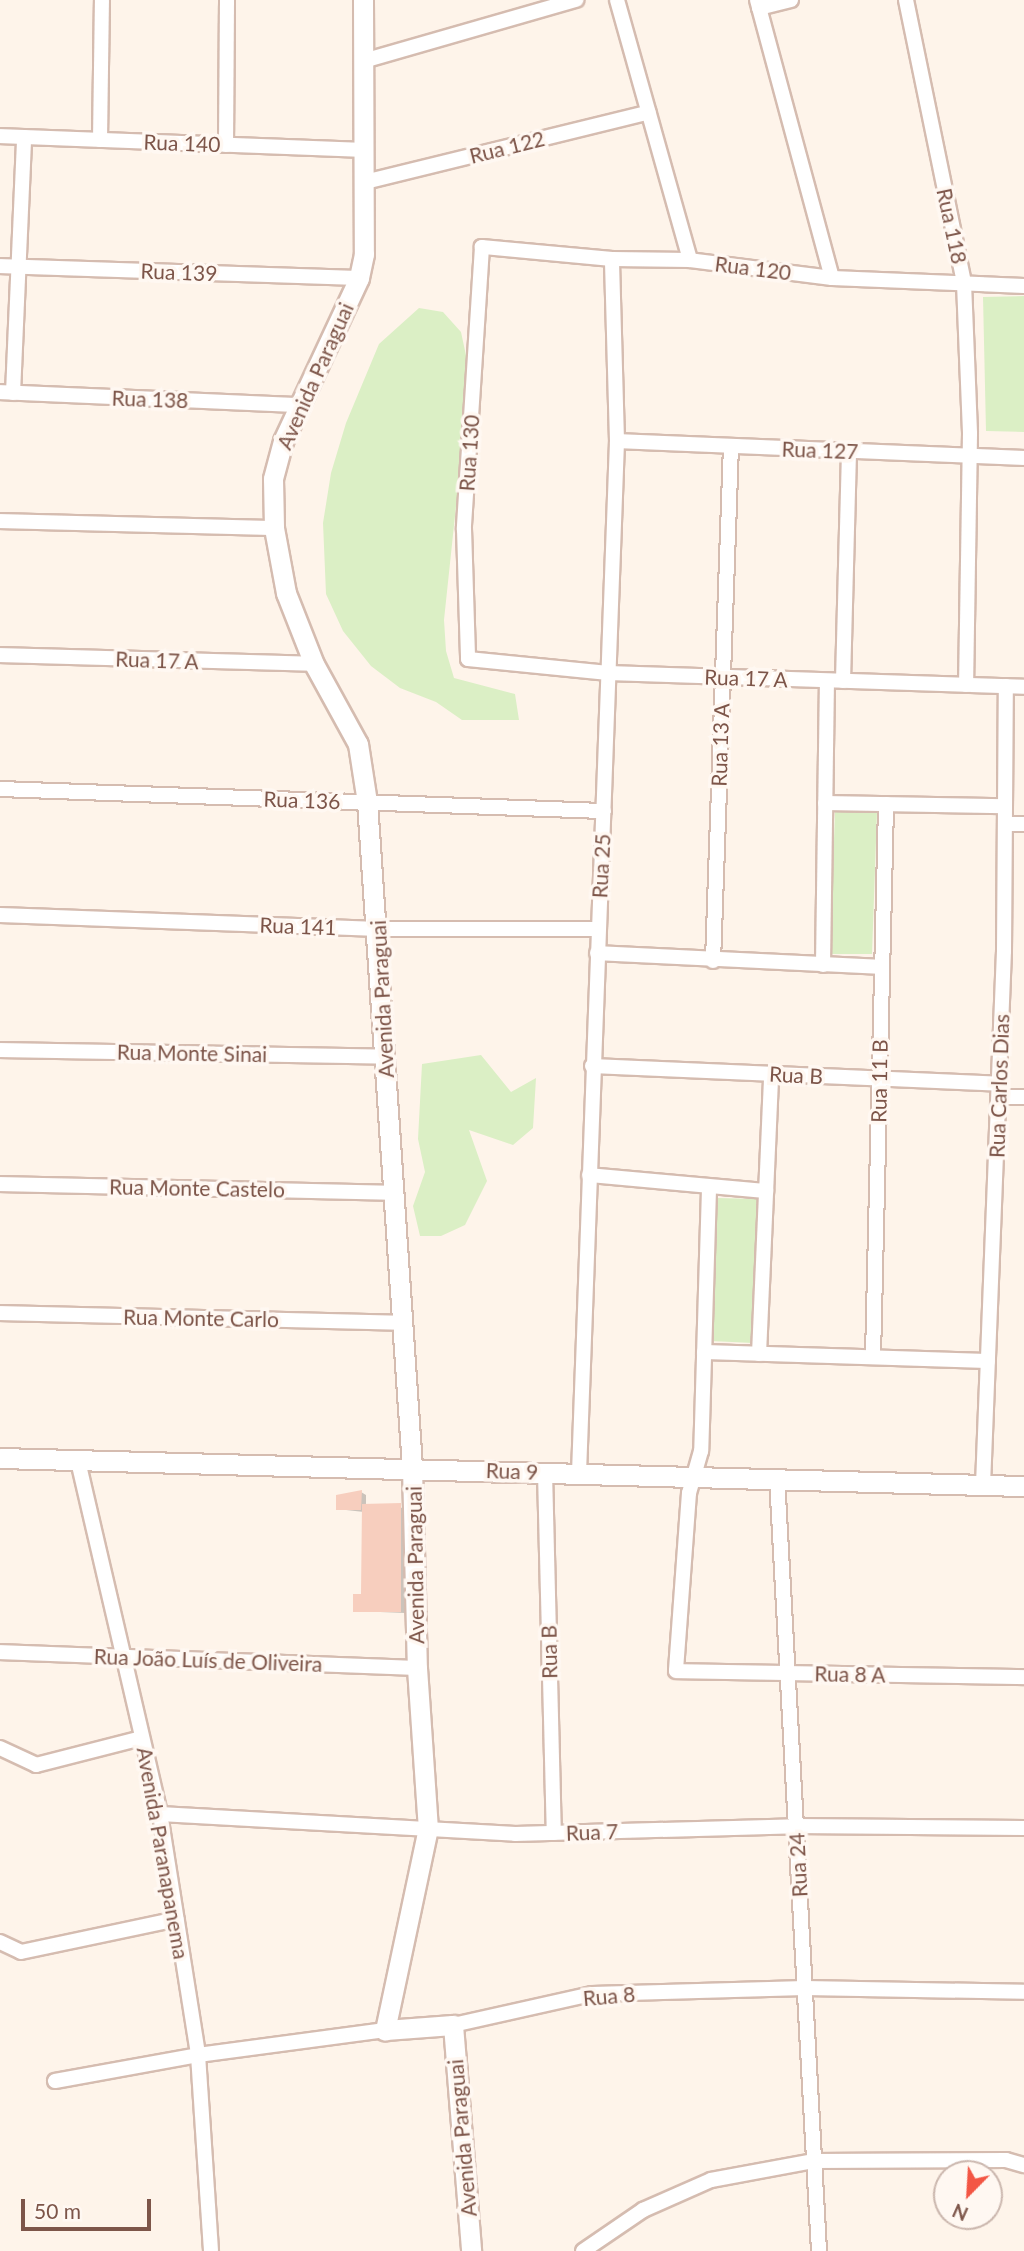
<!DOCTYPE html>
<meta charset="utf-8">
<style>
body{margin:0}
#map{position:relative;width:1024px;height:2251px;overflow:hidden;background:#fef4ea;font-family:Lato,sans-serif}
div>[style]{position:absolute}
.green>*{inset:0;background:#dbefc5}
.shadow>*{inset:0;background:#0003}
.building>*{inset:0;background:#f7cebe}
.roads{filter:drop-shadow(2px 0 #d5bcb0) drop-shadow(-2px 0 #d5bcb0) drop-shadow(0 2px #d5bcb0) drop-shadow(0 -2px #d5bcb0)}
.street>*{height:14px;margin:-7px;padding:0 7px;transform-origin:7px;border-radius:7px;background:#fff}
.secondary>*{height:19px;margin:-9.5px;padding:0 9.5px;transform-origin:9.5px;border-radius:9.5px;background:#fff}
span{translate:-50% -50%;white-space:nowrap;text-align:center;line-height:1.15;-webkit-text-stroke:7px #fff8f2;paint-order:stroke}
.street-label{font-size:21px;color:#7d5549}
.north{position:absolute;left:933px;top:2160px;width:70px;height:70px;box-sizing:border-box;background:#fff8f2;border:2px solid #cbb7ae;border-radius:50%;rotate:204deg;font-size:19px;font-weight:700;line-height:28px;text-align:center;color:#7d5549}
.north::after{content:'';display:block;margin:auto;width:24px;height:32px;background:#f35644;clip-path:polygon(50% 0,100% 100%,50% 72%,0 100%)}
.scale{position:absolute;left:21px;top:2199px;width:130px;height:32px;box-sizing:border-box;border:4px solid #7d5549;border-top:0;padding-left:9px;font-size:21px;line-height:24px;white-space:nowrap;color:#7d5549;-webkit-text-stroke:5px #fff8f2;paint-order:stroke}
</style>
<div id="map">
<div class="green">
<div style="clip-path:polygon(1024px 296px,1024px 432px,986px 431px,983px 297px)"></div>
<div style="clip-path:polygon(419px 308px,443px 312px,461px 332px,470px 374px,444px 620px,446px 651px,454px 678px,515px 694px,519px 720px,462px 720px,436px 702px,400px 688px,371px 666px,343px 631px,326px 594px,323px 523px,331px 473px,346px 423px,379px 344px)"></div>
<div style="clip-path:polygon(835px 812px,877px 812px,872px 954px,830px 954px)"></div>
<div style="clip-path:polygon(481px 1055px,511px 1092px,536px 1078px,533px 1128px,513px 1145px,469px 1130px,487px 1181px,465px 1225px,441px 1236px,420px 1236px,413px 1206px,425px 1172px,418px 1139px,422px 1064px)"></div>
<div style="clip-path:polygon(717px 1198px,758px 1199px,753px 1343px,711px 1341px)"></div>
</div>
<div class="shadow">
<div style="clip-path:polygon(361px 1492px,366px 1495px,366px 1505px,405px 1508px,405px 1613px,355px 1611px,362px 1596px,364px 1512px,337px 1509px)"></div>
</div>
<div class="building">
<div style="clip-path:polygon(362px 1490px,361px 1510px,336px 1510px,336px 1495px)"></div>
<div style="clip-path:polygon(401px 1503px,401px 1612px,353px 1612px,353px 1594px,361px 1594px,362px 1504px)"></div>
</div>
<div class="roads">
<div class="street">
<div style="left:617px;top:0;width:270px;rotate:74.3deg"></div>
<div style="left:757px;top:0;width:288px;rotate:74.9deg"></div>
<div style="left:906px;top:0;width:289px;rotate:78.4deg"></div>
<div style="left:964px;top:283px;width:151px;rotate:87.7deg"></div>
<div style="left:970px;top:434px;width:251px;rotate:90.9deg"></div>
<div style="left:759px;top:8px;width:33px;rotate:-14deg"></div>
<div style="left:363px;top:61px;width:222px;rotate:-16deg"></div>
<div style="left:0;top:136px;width:365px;rotate:2.2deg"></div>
<div style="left:100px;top:140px;width:140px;rotate:-89.2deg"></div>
<div style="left:226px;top:145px;width:145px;rotate:-89.6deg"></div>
<div style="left:365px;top:182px;width:292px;rotate:-13.8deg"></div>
<div style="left:0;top:266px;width:359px;rotate:1.9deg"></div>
<div style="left:1024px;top:286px;width:192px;rotate:-177.6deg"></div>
<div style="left:832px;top:278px;width:143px;rotate:-172.8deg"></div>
<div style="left:690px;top:260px;width:78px;rotate:-179.3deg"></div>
<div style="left:612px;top:259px;width:131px;rotate:-174.7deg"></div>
<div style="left:482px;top:247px;width:283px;rotate:93.7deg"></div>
<div style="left:464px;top:529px;width:130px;rotate:88.2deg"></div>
<div style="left:468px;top:659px;width:141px;rotate:5.7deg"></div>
<div style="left:608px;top:673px;width:416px;rotate:1.9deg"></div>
<div style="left:0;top:392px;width:300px;rotate:2.5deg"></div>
<div style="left:13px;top:393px;width:256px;rotate:-87.5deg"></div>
<div style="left:617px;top:441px;width:407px;rotate:2.4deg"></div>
<div style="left:0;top:521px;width:274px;rotate:1.5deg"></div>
<div style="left:0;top:655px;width:314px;rotate:1.6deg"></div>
<div style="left:843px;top:681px;width:230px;rotate:-88.5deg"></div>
<div style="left:0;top:789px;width:604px;rotate:2.09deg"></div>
<div style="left:825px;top:803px;width:180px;rotate:1deg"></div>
<div style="left:1006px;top:824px;width:18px"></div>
<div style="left:0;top:915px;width:379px;rotate:2.1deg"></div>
<div style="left:379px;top:929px;width:218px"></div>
<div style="left:597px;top:953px;width:285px;rotate:2.8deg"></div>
<div style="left:713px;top:961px;width:515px;rotate:-88deg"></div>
<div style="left:823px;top:965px;width:284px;rotate:-89.2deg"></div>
<div style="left:0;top:1050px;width:384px;rotate:1deg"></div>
<div style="left:592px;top:1066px;width:408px;rotate:2.5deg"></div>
<div style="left:999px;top:1097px;width:25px"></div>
<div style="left:589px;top:1175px;width:178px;rotate:5.2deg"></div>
<div style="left:0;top:1184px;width:394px;rotate:1.3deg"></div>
<div style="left:709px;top:1189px;width:262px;rotate:91.7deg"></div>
<div style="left:701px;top:1451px;width:44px;rotate:105.9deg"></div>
<div style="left:689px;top:1493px;width:178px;rotate:94.2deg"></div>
<div style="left:676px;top:1671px;width:348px;rotate:1deg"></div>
<div style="left:0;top:1313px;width:403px;rotate:1.4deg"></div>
<div style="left:704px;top:1352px;width:284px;rotate:1.8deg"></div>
<div style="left:759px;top:1354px;width:280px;rotate:-87.5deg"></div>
<div style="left:873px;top:1357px;width:553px;rotate:-88.65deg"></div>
<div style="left:78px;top:1461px;width:362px;rotate:76.9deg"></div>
<div style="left:160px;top:1814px;width:244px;rotate:81deg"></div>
<div style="left:198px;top:2055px;width:196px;rotate:86.2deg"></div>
<div style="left:545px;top:1472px;width:361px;rotate:88.6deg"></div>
<div style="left:579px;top:1473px;width:1033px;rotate:-87.89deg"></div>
<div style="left:617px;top:441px;width:182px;rotate:-91.6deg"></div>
<div style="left:777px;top:1478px;width:774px;rotate:86.89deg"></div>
<div style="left:983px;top:1485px;width:534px;rotate:-87.75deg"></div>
<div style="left:1004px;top:951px;width:265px;rotate:-89.6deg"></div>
<div style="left:0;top:1652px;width:417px;rotate:2.2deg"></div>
<div style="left:0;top:1748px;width:40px;rotate:25deg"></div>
<div style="left:36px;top:1765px;width:109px;rotate:-14.3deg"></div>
<div style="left:160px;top:1814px;width:356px;rotate:3.2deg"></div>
<div style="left:515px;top:1834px;width:281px;rotate:-1.6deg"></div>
<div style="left:796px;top:1826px;width:228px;rotate:0.5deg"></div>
<div style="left:0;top:1942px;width:23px;rotate:25deg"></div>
<div style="left:21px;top:1952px;width:159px;rotate:-11.9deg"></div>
<div style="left:453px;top:2025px;width:142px;rotate:-12.6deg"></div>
<div style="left:592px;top:1994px;width:213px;rotate:-1.6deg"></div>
<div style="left:805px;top:1988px;width:219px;rotate:1deg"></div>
<div style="left:55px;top:2081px;width:145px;rotate:-10.3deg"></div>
<div style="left:198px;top:2055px;width:189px;rotate:-7.6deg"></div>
<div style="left:583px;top:2251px;width:73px;rotate:-34.3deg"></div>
<div style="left:643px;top:2210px;width:74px;rotate:-23.8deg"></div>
<div style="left:711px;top:2180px;width:105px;rotate:-10.5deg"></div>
<div style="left:814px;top:2161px;width:192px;rotate:-0.3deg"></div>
<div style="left:1006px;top:2160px;width:19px;rotate:16deg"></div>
</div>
<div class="secondary">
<div style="left:363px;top:0;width:254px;rotate:89.8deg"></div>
<div style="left:364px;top:254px;width:25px;rotate:102deg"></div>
<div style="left:359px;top:278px;width:180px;rotate:115deg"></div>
<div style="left:283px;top:441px;width:39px;rotate:105deg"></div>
<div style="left:273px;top:479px;width:49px;rotate:88.8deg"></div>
<div style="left:274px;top:528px;width:66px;rotate:79.5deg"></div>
<div style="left:286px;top:593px;width:76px;rotate:68.5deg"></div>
<div style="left:314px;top:664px;width:91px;rotate:61.2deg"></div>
<div style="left:358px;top:744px;width:59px;rotate:81.2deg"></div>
<div style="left:367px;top:802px;width:667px;rotate:86.13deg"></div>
<div style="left:412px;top:1467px;width:201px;rotate:88.6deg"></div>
<div style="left:417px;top:1668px;width:160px;rotate:86.1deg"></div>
<div style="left:428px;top:1828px;width:207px;rotate:102deg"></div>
<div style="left:385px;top:2030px;width:68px;rotate:-4.2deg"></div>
<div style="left:453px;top:2025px;width:227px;rotate:85.4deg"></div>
<div style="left:0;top:1458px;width:1024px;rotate:1.57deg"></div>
</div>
</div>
<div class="street-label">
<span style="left:182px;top:143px;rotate:2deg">Rua 140</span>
<span style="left:507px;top:147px;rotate:-14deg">Rua 122</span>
<span style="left:952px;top:226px;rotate:78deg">Rua 118</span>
<span style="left:753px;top:268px;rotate:7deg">Rua 120</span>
<span style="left:179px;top:272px;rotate:2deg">Rua 139</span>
<span style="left:315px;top:376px;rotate:-66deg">Avenida Paraguai</span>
<span style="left:150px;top:399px;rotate:2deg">Rua 138</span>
<span style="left:820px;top:450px;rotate:2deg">Rua 127</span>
<span style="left:469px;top:453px;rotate:-86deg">Rua 130</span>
<span style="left:157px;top:660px;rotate:2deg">Rua 17 A</span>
<span style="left:746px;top:678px;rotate:2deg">Rua 17 A</span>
<span style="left:720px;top:745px;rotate:-88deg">Rua 13 A</span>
<span style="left:302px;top:800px;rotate:2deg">Rua 136</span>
<span style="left:601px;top:866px;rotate:-87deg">Rua 25</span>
<span style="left:298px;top:926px;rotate:2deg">Rua 141</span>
<span style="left:382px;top:999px;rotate:-93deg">Avenida Paraguai</span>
<span style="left:192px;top:1053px;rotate:1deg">Rua Monte Sinai</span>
<span style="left:796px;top:1075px;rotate:3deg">Rua B</span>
<span style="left:879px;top:1081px;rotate:-89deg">Rua 11 B</span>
<span style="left:999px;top:1086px;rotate:-88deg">Rua Carlos Dias</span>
<span style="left:197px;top:1188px;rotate:1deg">Rua Monte Castelo</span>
<span style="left:201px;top:1318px;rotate:1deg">Rua Monte Carlo</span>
<span style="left:512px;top:1471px;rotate:2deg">Rua 9</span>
<span style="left:415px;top:1565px;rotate:-91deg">Avenida Paraguai</span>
<span style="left:549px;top:1652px;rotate:-91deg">Rua B</span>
<span style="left:208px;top:1660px;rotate:2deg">Rua João Luís de Oliveira</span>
<span style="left:850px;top:1674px;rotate:1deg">Rua 8 A</span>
<span style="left:592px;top:1832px;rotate:-2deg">Rua 7</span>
<span style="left:163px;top:1853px;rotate:80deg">Avenida Paranapanema</span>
<span style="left:798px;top:1865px;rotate:-93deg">Rua 24</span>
<span style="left:609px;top:1996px;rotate:-5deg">Rua 8</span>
<span style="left:462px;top:2138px;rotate:-95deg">Avenida Paraguai</span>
</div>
<div class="north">N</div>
<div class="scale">50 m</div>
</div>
